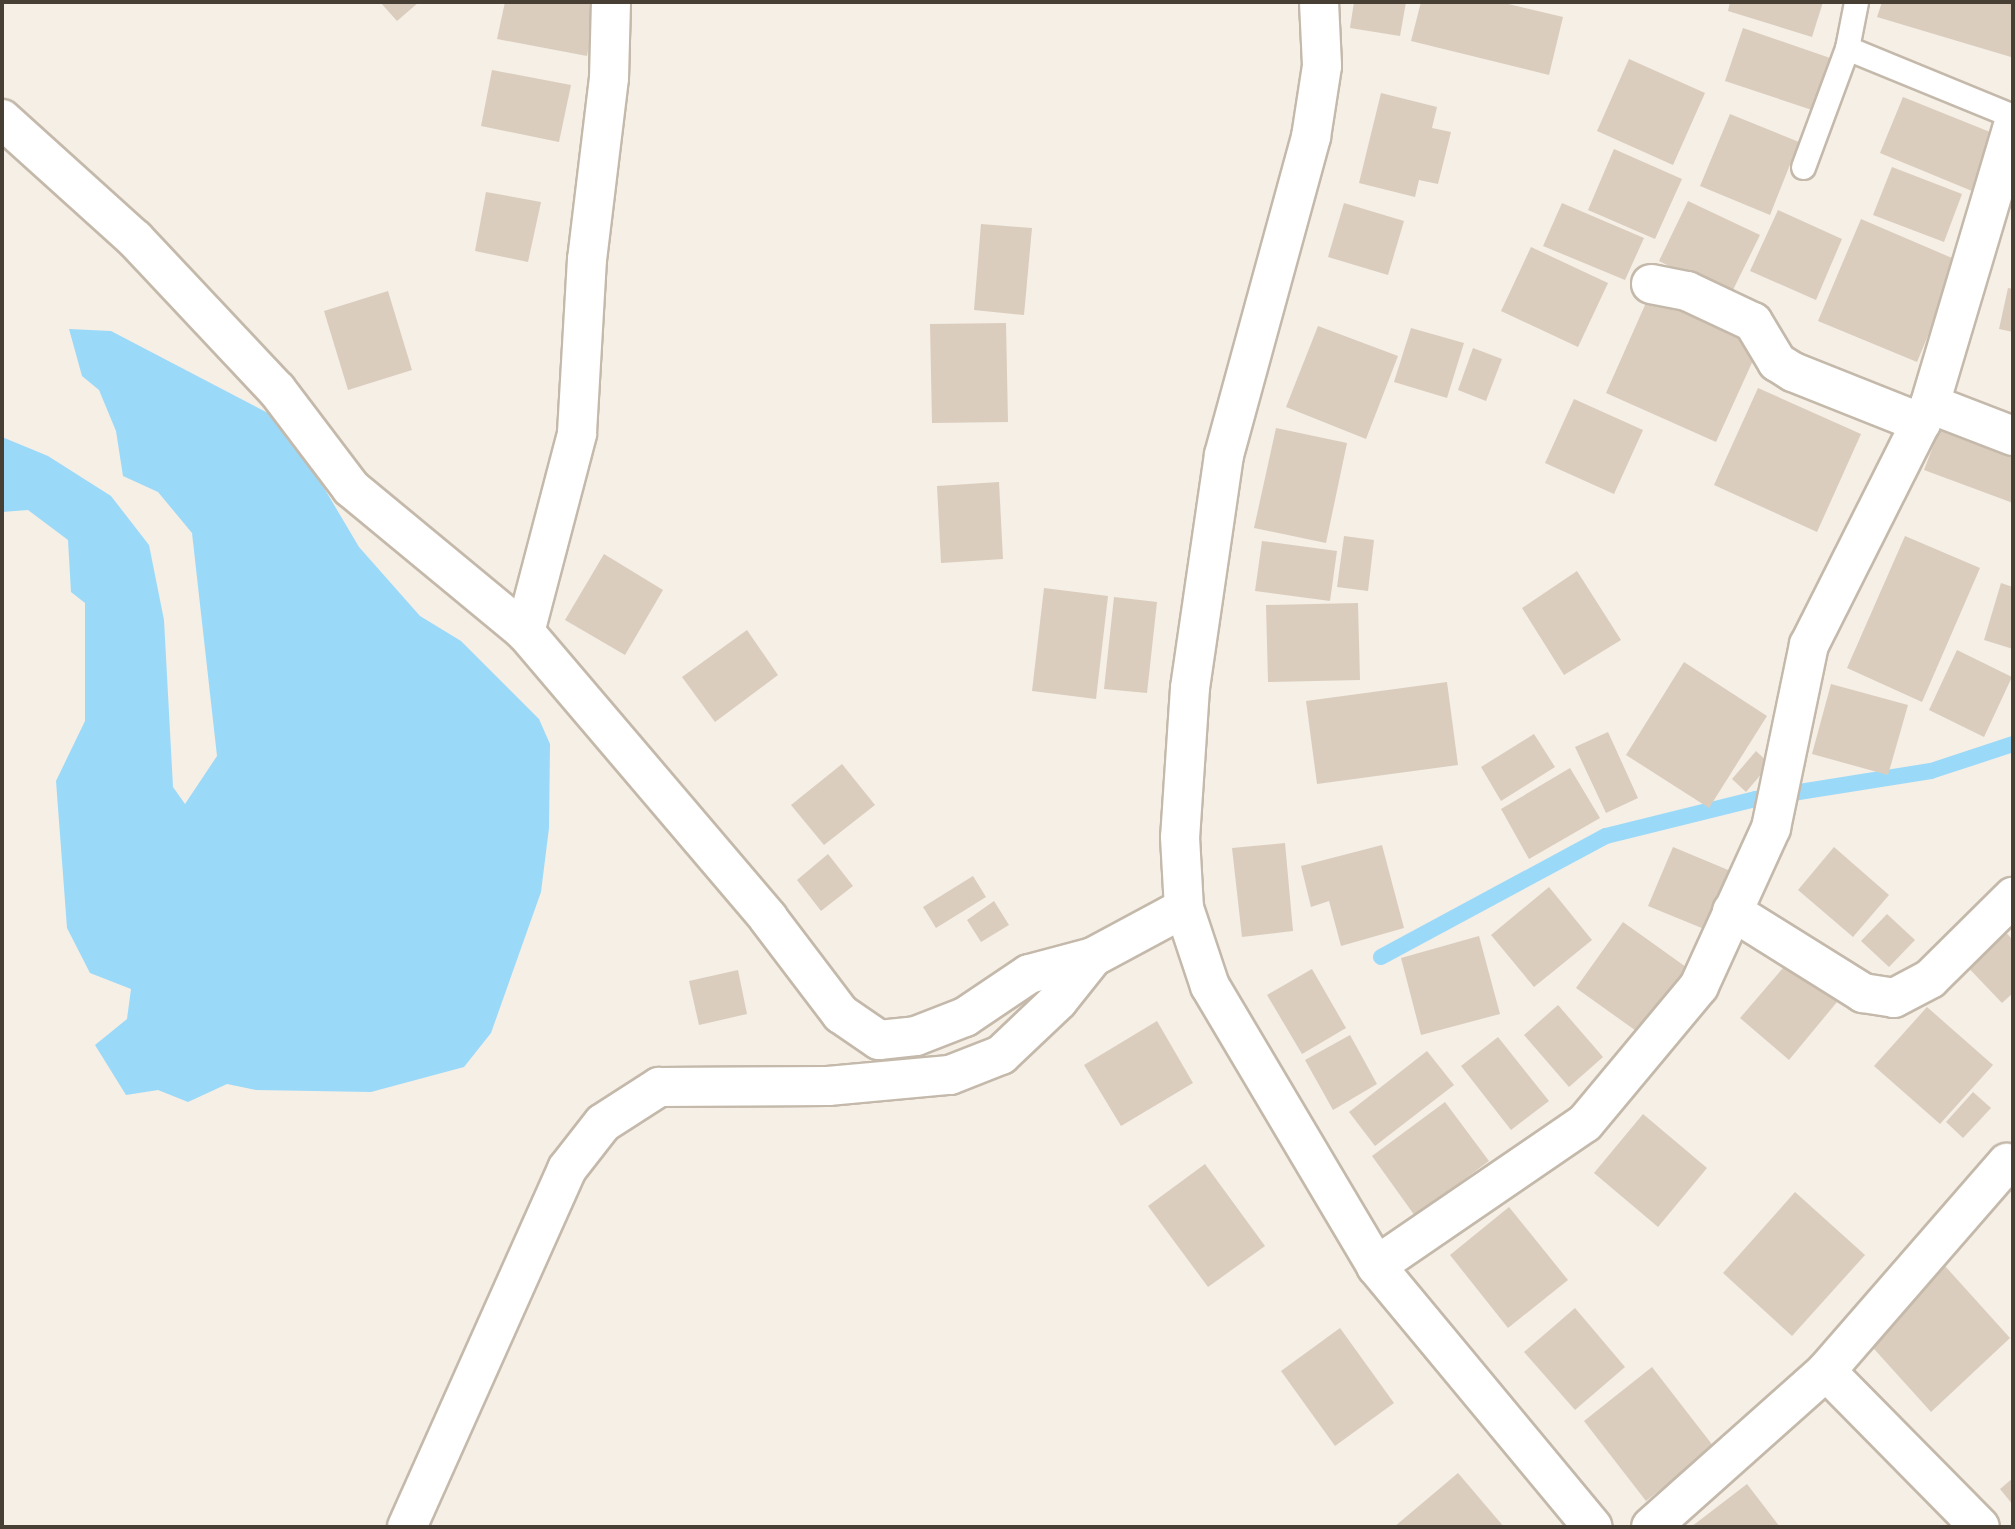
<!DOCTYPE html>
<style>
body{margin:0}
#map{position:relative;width:2015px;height:1529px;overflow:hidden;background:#f5efe6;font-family:Signika,sans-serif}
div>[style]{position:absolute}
.water>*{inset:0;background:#9bd9f9}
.stream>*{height:16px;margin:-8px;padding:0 8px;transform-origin:8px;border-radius:8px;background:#9bd9f9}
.building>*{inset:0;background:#dbcdbd}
.roads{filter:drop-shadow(2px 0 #c4b9aa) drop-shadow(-2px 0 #c4b9aa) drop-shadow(0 2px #c4b9aa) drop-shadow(0 -2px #c4b9aa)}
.service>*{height:23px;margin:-11.5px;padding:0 11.5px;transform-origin:11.5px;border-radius:11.5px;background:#fff}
.minor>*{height:38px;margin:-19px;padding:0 19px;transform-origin:19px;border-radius:19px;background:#fff}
span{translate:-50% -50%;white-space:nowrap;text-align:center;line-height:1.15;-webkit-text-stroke:6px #fff;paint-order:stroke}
.frame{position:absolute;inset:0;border:4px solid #483f34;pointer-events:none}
</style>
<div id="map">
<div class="water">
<div style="clip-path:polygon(69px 329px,111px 331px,268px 413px,301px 449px,359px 547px,420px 616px,461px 641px,539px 719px,550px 744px,549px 828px,541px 892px,491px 1033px,464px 1067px,371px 1092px,256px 1090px,227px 1084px,188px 1102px,158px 1090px,126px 1095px,95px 1045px,127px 1019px,131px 989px,90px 973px,67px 928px,56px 781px,85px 721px,85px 603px,71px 592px,68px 540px,28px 510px,2px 512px,2px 437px,48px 456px,111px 496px,149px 545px,164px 620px,173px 787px,185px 804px,217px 756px,192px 533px,158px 492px,123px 476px,116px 431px,99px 390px,82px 376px)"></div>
</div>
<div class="stream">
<div style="left:1381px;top:957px;width:255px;rotate:-28.3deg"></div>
<div style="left:1606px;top:836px;width:154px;rotate:-13.9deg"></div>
<div style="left:1756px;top:799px;width:177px;rotate:-9.1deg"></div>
<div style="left:1931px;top:771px;width:86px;rotate:-18.2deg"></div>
</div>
<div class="building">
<div style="clip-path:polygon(380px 2px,419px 2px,397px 21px)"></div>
<div style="clip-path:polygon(505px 2px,597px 2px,587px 56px,497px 39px)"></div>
<div style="clip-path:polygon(1354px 2px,1406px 2px,1400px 36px,1350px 28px)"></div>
<div style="clip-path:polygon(1421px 2px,1500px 2px,1563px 17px,1549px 75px,1411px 41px)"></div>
<div style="clip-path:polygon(1730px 2px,1823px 2px,1812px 37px,1728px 11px)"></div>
<div style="clip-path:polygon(1882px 2px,2013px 2px,2011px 57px,1877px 17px)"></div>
<div style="clip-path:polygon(1743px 28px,1833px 59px,1815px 111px,1725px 81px)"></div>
<div style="clip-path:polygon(1629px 59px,1705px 93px,1673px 165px,1597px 131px)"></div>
<div style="clip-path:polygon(492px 70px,571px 85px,559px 142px,481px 126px)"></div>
<div style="clip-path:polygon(1381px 93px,1437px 107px,1432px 128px,1451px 132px,1438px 184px,1419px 180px,1415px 197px,1359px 183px)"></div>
<div style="clip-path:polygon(1903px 97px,1995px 134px,1972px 191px,1880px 153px)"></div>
<div style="clip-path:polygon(1730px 114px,1799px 142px,1770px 215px,1700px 186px)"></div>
<div style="clip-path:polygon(1614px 149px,1682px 179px,1655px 239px,1588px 210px)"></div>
<div style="clip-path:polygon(1892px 167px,1962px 194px,1944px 242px,1873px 215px)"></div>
<div style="clip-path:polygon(486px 192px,541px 202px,528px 262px,475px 251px)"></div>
<div style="clip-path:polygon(1688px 201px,1760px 235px,1730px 296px,1659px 261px)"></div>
<div style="clip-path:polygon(1344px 203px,1404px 221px,1388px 275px,1328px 257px)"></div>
<div style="clip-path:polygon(1562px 203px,1644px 238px,1625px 280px,1543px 246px)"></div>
<div style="clip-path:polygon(1778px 210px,1842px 239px,1816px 300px,1750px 271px)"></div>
<div style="clip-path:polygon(1861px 219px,1959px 261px,1917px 362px,1818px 321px)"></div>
<div style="clip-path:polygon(981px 224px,1032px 228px,1024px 315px,974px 310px)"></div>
<div style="clip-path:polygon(1531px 247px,1608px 283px,1578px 347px,1501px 311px)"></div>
<div style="clip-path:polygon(2008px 288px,2013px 289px,2013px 332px,1999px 329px)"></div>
<div style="clip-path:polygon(388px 291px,412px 370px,348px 390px,324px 311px)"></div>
<div style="clip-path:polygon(1649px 296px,1760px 345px,1716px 442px,1606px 393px)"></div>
<div style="clip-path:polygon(1006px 323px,1008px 422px,932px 423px,930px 324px)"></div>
<div style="clip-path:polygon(1318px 326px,1398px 356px,1366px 439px,1286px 407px)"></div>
<div style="clip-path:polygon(1411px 328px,1464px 343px,1447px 398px,1394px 382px)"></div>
<div style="clip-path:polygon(1473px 348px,1502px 359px,1486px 401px,1458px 390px)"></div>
<div style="clip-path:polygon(1758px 388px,1861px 434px,1817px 532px,1714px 485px)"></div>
<div style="clip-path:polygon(1574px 399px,1643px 430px,1614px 494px,1545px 463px)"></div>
<div style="clip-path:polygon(1945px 415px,2013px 441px,2013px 503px,1924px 470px)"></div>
<div style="clip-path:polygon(1276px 428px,1347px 443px,1326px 543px,1254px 528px)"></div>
<div style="clip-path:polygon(999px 482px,1003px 559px,941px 563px,937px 486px)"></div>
<div style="clip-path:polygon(1344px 536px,1374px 540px,1368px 591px,1337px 587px)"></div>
<div style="clip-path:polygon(1905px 536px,1980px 568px,1922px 702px,1847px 668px)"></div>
<div style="clip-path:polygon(1262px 541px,1337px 551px,1330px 601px,1255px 591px)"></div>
<div style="clip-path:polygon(604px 554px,663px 590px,625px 655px,565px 620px)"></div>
<div style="clip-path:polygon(1577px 571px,1621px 640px,1564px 675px,1522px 608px)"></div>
<div style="clip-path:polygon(2001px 583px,2013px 587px,2013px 649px,1984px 640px)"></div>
<div style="clip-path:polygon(1044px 588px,1108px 596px,1096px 699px,1032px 691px)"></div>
<div style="clip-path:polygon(1114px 597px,1157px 602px,1147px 693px,1104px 689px)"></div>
<div style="clip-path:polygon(1358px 603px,1360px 680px,1268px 682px,1266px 605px)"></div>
<div style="clip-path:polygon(747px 630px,778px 675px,715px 722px,682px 677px)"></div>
<div style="clip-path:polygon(1957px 650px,2012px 677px,1984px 737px,1929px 710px)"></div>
<div style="clip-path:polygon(1684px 662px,1767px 716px,1709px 808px,1626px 755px)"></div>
<div style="clip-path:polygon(1447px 682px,1458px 765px,1317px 784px,1306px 701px)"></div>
<div style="clip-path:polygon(1831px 684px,1908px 705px,1888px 775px,1812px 754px)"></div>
<div style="clip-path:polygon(1608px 732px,1638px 798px,1606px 813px,1575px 747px)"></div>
<div style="clip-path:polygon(1534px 734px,1555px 767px,1501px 801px,1481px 767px)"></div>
<div style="clip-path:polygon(1756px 751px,1770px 764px,1746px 792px,1732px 779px)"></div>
<div style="clip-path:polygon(842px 764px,875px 805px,824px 845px,791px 805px)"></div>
<div style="clip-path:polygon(1570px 768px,1600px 818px,1529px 859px,1501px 809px)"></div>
<div style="clip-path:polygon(1285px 843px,1293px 931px,1242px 937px,1232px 848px)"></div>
<div style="clip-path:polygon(1382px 845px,1404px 928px,1341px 946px,1329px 901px,1311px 907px,1301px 866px)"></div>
<div style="clip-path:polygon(1673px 847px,1733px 872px,1709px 931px,1648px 906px)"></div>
<div style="clip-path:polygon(1834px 847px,1889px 895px,1853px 937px,1798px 890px)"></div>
<div style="clip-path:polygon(828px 854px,853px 886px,821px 911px,797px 880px)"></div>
<div style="clip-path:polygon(973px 876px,986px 897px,936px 928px,923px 907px)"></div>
<div style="clip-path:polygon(1549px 887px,1592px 940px,1534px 987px,1491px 935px)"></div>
<div style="clip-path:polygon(994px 901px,1009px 925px,981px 942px,967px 920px)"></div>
<div style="clip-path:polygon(1887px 914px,1915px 940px,1889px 967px,1861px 941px)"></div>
<div style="clip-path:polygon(1623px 922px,1693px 972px,1646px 1038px,1576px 988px)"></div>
<div style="clip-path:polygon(1997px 923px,2013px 940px,2013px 993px,2002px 1003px,1960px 959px)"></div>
<div style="clip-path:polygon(1479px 936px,1500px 1014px,1421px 1035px,1401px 958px)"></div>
<div style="clip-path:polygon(1789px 961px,1837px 1002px,1789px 1060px,1740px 1018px)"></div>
<div style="clip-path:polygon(1312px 969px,1346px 1028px,1302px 1054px,1267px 995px)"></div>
<div style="clip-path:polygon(738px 970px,747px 1014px,699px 1025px,689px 981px)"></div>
<div style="clip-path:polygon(1558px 1005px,1603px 1057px,1569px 1087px,1524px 1035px)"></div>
<div style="clip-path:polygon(1927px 1007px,1993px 1065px,1940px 1124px,1874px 1066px)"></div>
<div style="clip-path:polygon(1157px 1021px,1193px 1083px,1121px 1126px,1084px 1065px)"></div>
<div style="clip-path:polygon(1350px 1035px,1377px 1084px,1333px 1110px,1305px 1060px)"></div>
<div style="clip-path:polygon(1498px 1037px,1549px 1101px,1511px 1130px,1461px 1066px)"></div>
<div style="clip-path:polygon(1427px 1051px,1454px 1085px,1375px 1146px,1349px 1112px)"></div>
<div style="clip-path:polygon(1973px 1092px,1991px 1108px,1963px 1138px,1946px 1122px)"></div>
<div style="clip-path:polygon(1445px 1102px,1489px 1161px,1415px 1216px,1372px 1156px)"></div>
<div style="clip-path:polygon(1643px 1114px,1707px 1168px,1658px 1227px,1594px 1173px)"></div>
<div style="clip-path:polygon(1205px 1164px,1265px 1246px,1208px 1287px,1148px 1206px)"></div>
<div style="clip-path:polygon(1795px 1192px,1865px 1255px,1792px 1336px,1723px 1273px)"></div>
<div style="clip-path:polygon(1509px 1207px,1568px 1280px,1508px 1328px,1450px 1255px)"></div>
<div style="clip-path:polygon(1945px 1266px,2010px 1338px,1931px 1412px,1866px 1340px)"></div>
<div style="clip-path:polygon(1575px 1308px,1625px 1367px,1575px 1410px,1524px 1352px)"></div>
<div style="clip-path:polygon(1340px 1328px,1394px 1403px,1335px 1446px,1281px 1371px)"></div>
<div style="clip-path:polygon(1652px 1367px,1714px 1447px,1646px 1501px,1584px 1421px)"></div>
<div style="clip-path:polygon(1458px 1473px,1504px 1527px,1394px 1527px)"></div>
<div style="clip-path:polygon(2013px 1478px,2013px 1505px,2000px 1489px)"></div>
<div style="clip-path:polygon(1747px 1484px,1780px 1527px,1691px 1527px)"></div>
</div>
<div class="roads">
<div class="service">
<div style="left:1847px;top:48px;width:179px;rotate:22.3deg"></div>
<div style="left:1803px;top:167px;width:127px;rotate:-69.7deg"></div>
<div style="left:1847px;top:48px;width:47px;rotate:-78.9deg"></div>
</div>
<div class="minor">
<div style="left:611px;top:2px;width:76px;rotate:91.5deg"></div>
<div style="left:609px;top:78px;width:182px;rotate:96.9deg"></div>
<div style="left:587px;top:259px;width:175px;rotate:93.3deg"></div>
<div style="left:577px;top:434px;width:205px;rotate:104.7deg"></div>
<div style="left:525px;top:632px;width:375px;rotate:49.6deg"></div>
<div style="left:768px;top:918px;width:121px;rotate:52.8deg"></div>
<div style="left:841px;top:1014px;width:46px;rotate:34.4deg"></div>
<div style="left:879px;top:1040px;width:37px;rotate:-6deg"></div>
<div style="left:916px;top:1036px;width:53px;rotate:-21.2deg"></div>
<div style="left:965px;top:1017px;width:77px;rotate:-33.9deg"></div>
<div style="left:1029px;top:974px;width:66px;rotate:-14.9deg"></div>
<div style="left:1093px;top:957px;width:103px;rotate:-28.3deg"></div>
<div style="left:1319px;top:2px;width:64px;rotate:87.3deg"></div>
<div style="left:1322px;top:66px;width:72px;rotate:98.8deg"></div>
<div style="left:1311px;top:137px;width:330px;rotate:105.3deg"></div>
<div style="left:1224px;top:455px;width:235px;rotate:98.3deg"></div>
<div style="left:1190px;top:688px;width:149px;rotate:93.8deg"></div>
<div style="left:1180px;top:837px;width:71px;rotate:86.8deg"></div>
<div style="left:1184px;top:908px;width:82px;rotate:71.6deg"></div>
<div style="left:1210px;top:986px;width:326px;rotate:59.3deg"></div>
<div style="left:1376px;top:1266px;width:339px;rotate:50.3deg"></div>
<div style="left:2px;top:119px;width:179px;rotate:42.1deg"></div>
<div style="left:135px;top:239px;width:207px;rotate:46.8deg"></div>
<div style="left:277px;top:390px;width:123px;rotate:52.9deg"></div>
<div style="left:351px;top:488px;width:226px;rotate:39.6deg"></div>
<div style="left:1651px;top:284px;width:37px;rotate:11deg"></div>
<div style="left:1687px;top:291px;width:73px;rotate:25.2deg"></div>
<div style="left:1753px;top:322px;width:47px;rotate:59deg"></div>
<div style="left:1777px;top:362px;width:19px;rotate:32deg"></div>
<div style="left:1793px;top:372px;width:138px;rotate:21.7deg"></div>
<div style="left:1930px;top:404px;width:89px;rotate:21.1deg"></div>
<div style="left:1732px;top:911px;width:155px;rotate:32deg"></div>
<div style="left:1863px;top:993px;width:31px;rotate:9deg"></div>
<div style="left:1894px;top:998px;width:41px;rotate:-27.8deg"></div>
<div style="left:1930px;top:979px;width:117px;rotate:-44.7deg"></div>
<div style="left:1376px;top:1266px;width:253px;rotate:-34.4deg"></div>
<div style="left:1585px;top:1123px;width:178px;rotate:-50.2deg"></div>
<div style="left:1699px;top:986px;width:174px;rotate:-65.5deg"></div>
<div style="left:1771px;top:828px;width:187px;rotate:-78.3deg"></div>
<div style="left:1809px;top:645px;width:270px;rotate:-63.3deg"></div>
<div style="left:1930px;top:404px;width:290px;rotate:-73.4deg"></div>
<div style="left:1826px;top:1371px;width:276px;rotate:-49deg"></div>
<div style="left:407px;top:1527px;width:392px;rotate:-65.9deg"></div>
<div style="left:567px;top:1169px;width:58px;rotate:-52deg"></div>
<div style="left:603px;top:1123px;width:67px;rotate:-32.7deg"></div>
<div style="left:659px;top:1087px;width:169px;rotate:-0.3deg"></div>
<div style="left:828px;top:1086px;width:122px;rotate:-5.2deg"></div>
<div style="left:950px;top:1075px;width:55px;rotate:-21.4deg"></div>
<div style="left:1001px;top:1055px;width:79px;rotate:-43.5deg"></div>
<div style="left:1058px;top:1001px;width:56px;rotate:-51.5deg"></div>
<div style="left:1651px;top:1527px;width:234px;rotate:-41.7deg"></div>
<div style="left:1826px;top:1371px;width:219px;rotate:45.4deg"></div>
</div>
</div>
<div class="frame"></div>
</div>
